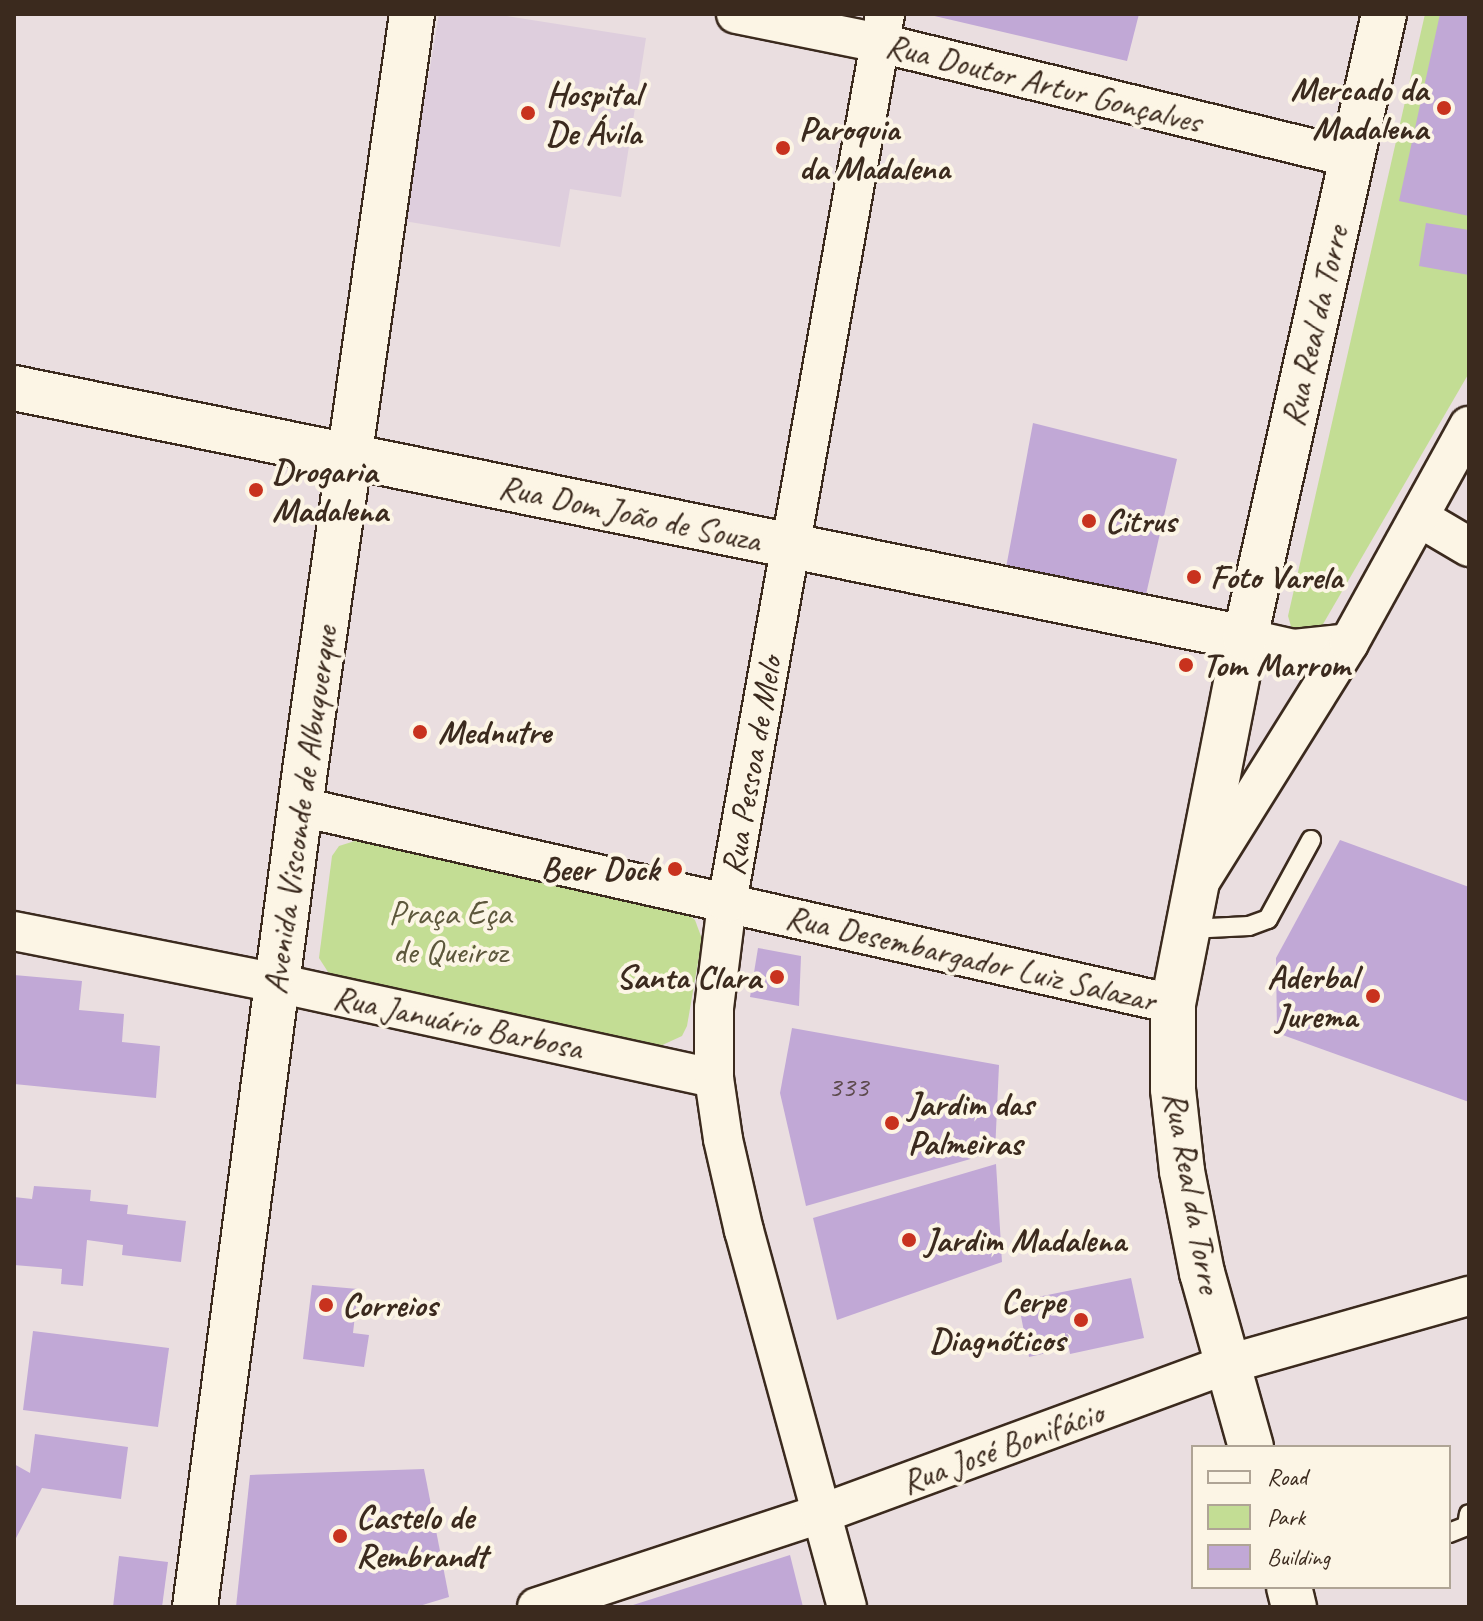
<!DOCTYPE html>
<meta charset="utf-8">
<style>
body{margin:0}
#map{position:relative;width:1483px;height:1621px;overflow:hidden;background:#eadee0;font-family:Caveat,sans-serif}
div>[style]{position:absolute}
.built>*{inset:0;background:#decedd}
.green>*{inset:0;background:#c3dd94}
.building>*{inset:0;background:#c1a8d6}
.roads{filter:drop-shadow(2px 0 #3b2a1e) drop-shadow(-2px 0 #3b2a1e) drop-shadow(0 2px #3b2a1e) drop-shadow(0 -2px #3b2a1e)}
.service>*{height:18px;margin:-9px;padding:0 9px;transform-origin:9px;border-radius:9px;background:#fcf5e5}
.minor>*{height:38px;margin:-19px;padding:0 19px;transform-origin:19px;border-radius:19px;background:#fcf5e5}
.tertiary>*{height:44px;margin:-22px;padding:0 22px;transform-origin:22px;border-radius:22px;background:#fcf5e5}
.primary>*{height:44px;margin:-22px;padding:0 22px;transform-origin:22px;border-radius:22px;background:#fcf5e5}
.dots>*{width:22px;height:22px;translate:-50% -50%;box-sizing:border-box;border:4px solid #fcf5e5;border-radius:50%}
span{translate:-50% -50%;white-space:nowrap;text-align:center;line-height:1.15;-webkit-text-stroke:8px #fcf5e5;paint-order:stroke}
.number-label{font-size:30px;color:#5c4a4c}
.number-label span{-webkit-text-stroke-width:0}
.street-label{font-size:34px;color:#3b2a1e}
.poi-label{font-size:34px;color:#3b2a1e;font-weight:700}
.right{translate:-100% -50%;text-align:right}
.left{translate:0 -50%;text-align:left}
.park-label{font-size:34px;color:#5d573c}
.frame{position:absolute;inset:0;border:16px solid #3b2a1e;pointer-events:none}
.legend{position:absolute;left:1191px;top:1445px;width:260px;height:144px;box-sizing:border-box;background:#fcf5e5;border:2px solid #afa495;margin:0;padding:10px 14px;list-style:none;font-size:24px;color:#3b2a1e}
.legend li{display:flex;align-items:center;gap:16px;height:40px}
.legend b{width:40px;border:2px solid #afa495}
</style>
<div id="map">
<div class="built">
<div style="clip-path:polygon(439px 14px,494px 14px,646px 38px,621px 197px,570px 189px,560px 247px,404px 221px)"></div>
</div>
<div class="green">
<div style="clip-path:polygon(1425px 14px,1469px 14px,1469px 373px,1319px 631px,1292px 630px,1288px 616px)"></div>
<div style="clip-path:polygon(358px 840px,686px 913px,695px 920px,702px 939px,687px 1026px,682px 1036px,658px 1047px,341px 979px,328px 972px,319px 958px,332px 856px,339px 846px)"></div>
</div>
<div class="building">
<div style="clip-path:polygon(926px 14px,1139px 14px,1127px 61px)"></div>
<div style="clip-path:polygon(1440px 14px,1469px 14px,1469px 216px,1399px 201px)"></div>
<div style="clip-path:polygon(1426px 223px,1469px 230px,1469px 275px,1419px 266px)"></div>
<div style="clip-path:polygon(1033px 423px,1177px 459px,1142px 612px,1003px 584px)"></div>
<div style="clip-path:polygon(1340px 840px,1469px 887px,1469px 1102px,1277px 1033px,1276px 958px)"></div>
<div style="clip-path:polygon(758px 948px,801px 956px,799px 1006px,750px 997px)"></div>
<div style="clip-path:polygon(14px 975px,82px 981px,79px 1010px,124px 1014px,122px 1042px,160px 1046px,156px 1098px,14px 1084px)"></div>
<div style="clip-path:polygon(792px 1028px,999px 1065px,995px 1152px,806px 1206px,780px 1093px)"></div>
<div style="clip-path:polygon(996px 1164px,1002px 1262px,837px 1320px,813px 1218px)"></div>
<div style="clip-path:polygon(34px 1186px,91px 1190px,90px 1201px,128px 1205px,127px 1214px,186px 1221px,181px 1262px,122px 1255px,123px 1245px,87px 1240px,83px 1286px,61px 1284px,62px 1269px,14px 1265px,14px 1197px,32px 1199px)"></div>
<div style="clip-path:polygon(1131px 1278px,1144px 1338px,1070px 1354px,1069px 1348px,1029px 1357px,1018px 1301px)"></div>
<div style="clip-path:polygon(312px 1285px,358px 1289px,353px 1333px,369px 1335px,364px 1367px,303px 1359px)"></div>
<div style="clip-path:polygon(33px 1331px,169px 1348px,158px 1427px,23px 1410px)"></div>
<div style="clip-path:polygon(35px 1434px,128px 1447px,121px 1499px,42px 1488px,14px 1542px,14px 1464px,30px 1473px)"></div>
<div style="clip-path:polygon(424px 1469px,449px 1597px,416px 1607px,236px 1607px,250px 1475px)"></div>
<div style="clip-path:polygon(790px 1555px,803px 1607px,630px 1607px,630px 1606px)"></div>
<div style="clip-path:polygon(119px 1556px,168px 1562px,162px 1607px,113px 1607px)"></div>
</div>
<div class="roads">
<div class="service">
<div style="left:1189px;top:929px;width:60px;rotate:-2.9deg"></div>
<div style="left:1249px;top:926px;width:20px;rotate:-20deg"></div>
<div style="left:1268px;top:919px;width:90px;rotate:-61.4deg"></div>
<div style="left:1449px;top:1533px;width:19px;rotate:-21deg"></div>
<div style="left:1467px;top:1526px;width:12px;rotate:-81deg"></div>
</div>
<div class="minor">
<div style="left:736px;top:14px;width:147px;rotate:11.4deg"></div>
<div style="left:880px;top:43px;width:485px;rotate:13.7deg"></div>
<div style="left:1420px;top:518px;width:57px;rotate:30.6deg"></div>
<div style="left:1245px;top:638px;width:50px;rotate:12.7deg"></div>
<div style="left:1294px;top:649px;width:55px;rotate:-6.2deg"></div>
<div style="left:301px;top:807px;width:894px;rotate:12.73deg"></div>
<div style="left:1201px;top:880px;width:279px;rotate:-58deg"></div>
<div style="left:1349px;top:643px;width:248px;rotate:-61.1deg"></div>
<div style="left:14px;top:931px;width:268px;rotate:11.2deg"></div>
<div style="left:277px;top:983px;width:447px;rotate:12.3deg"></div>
<div style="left:537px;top:1607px;width:301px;rotate:-18.2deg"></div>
<div style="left:823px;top:1513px;width:432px;rotate:-20.2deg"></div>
<div style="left:1228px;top:1364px;width:250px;rotate:-15.8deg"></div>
<div style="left:847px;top:1607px;width:390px;rotate:-105.3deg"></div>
<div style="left:744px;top:1231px;width:94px;rotate:-102.9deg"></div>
<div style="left:723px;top:1139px;width:62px;rotate:-98.4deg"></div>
<div style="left:714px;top:1078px;width:70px;rotate:-90deg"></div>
<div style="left:714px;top:1008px;width:106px;rotate:-82.9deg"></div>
<div style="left:727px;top:903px;width:903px;rotate:-79.92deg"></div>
</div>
<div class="tertiary">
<div style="left:14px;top:388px;width:1256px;rotate:11.48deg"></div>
</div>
<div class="primary">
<div style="left:1251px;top:1447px;width:181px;rotate:-105.7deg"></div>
<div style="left:1202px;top:1273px;width:104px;rotate:-101.1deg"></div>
<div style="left:1182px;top:1171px;width:82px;rotate:-96.3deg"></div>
<div style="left:1173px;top:1089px;width:85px;rotate:-90deg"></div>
<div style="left:1173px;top:1004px;width:373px;rotate:-78.9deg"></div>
<div style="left:1245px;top:638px;width:639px;rotate:-77.44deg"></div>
<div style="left:1289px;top:1587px;width:21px;rotate:76deg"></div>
<div style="left:195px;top:1607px;width:844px;rotate:-82.51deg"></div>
<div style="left:305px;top:770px;width:764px;rotate:-81.94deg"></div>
</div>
</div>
<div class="dots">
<div style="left:1444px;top:108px;background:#c8321e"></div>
<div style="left:528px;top:113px;background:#c8321e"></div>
<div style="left:783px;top:148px;background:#c8321e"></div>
<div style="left:256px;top:490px;background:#c8321e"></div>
<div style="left:1089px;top:521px;background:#c8321e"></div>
<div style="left:1194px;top:577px;background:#c8321e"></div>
<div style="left:1186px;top:665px;background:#c8321e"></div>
<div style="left:420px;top:732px;background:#c8321e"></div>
<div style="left:675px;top:869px;background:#c8321e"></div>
<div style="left:777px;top:977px;background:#c8321e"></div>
<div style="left:1373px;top:996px;background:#c8321e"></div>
<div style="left:892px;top:1123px;background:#c8321e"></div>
<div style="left:909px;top:1240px;background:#c8321e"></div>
<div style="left:326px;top:1305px;background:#c8321e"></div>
<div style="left:1081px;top:1320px;background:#c8321e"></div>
<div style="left:340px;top:1536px;background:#c8321e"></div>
</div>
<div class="number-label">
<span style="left:848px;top:1086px">333</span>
</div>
<div class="street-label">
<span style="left:1044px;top:83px;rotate:14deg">Rua Doutor Artur Gonçalves</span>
<span style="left:1314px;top:326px;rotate:-77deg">Rua Real da Torre</span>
<span style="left:630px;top:513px;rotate:12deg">Rua Dom João de Souza</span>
<span style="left:751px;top:766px;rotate:-80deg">Rua Pessoa de Melo</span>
<span style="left:300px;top:810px;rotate:-82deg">Avenida Visconde de Albuquerque</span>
<span style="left:971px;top:958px;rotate:13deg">Rua Desembargador Luiz Salazar</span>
<span style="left:458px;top:1022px;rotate:12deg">Rua Januário Barbosa</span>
<span style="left:1193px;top:1192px;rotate:80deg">Rua Real da Torre</span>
<span style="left:1002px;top:1447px;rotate:-20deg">Rua José Bonifácio</span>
</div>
<div class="poi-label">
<span class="right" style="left:1428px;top:108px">Mercado da<br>Madalena</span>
<span class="left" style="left:546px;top:113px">Hospital<br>De Ávila</span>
<span class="left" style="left:799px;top:148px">Paroquia<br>da Madalena</span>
<span class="left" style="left:272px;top:490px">Drogaria<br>Madalena</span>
<span class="left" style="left:1105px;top:521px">Citrus</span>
<span class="left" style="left:1210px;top:577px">Foto Varela</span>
<span class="left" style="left:1202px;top:665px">Tom Marrom</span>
<span class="left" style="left:438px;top:732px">Mednutre</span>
<span class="right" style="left:659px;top:869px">Beer Dock</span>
<span class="right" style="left:1357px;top:996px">Aderbal<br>Jurema</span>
<span class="right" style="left:761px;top:977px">Santa Clara</span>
<span class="left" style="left:908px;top:1123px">Jardim das<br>Palmeiras</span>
<span class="left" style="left:925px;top:1240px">Jardim Madalena</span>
<span class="right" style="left:1065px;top:1320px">Cerpe<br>Diagnóticos</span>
<span class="left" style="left:342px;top:1305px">Correios</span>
<span class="left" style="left:356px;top:1536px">Castelo de<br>Rembrandt</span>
</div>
<div class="park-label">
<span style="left:450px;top:932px">Praça Eça<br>de Queiroz</span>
</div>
<div class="frame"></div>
<ul class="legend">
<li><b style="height:10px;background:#fcf5e5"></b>Road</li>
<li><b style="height:22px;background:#c3dd94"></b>Park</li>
<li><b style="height:22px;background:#c1a8d6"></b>Building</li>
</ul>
</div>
